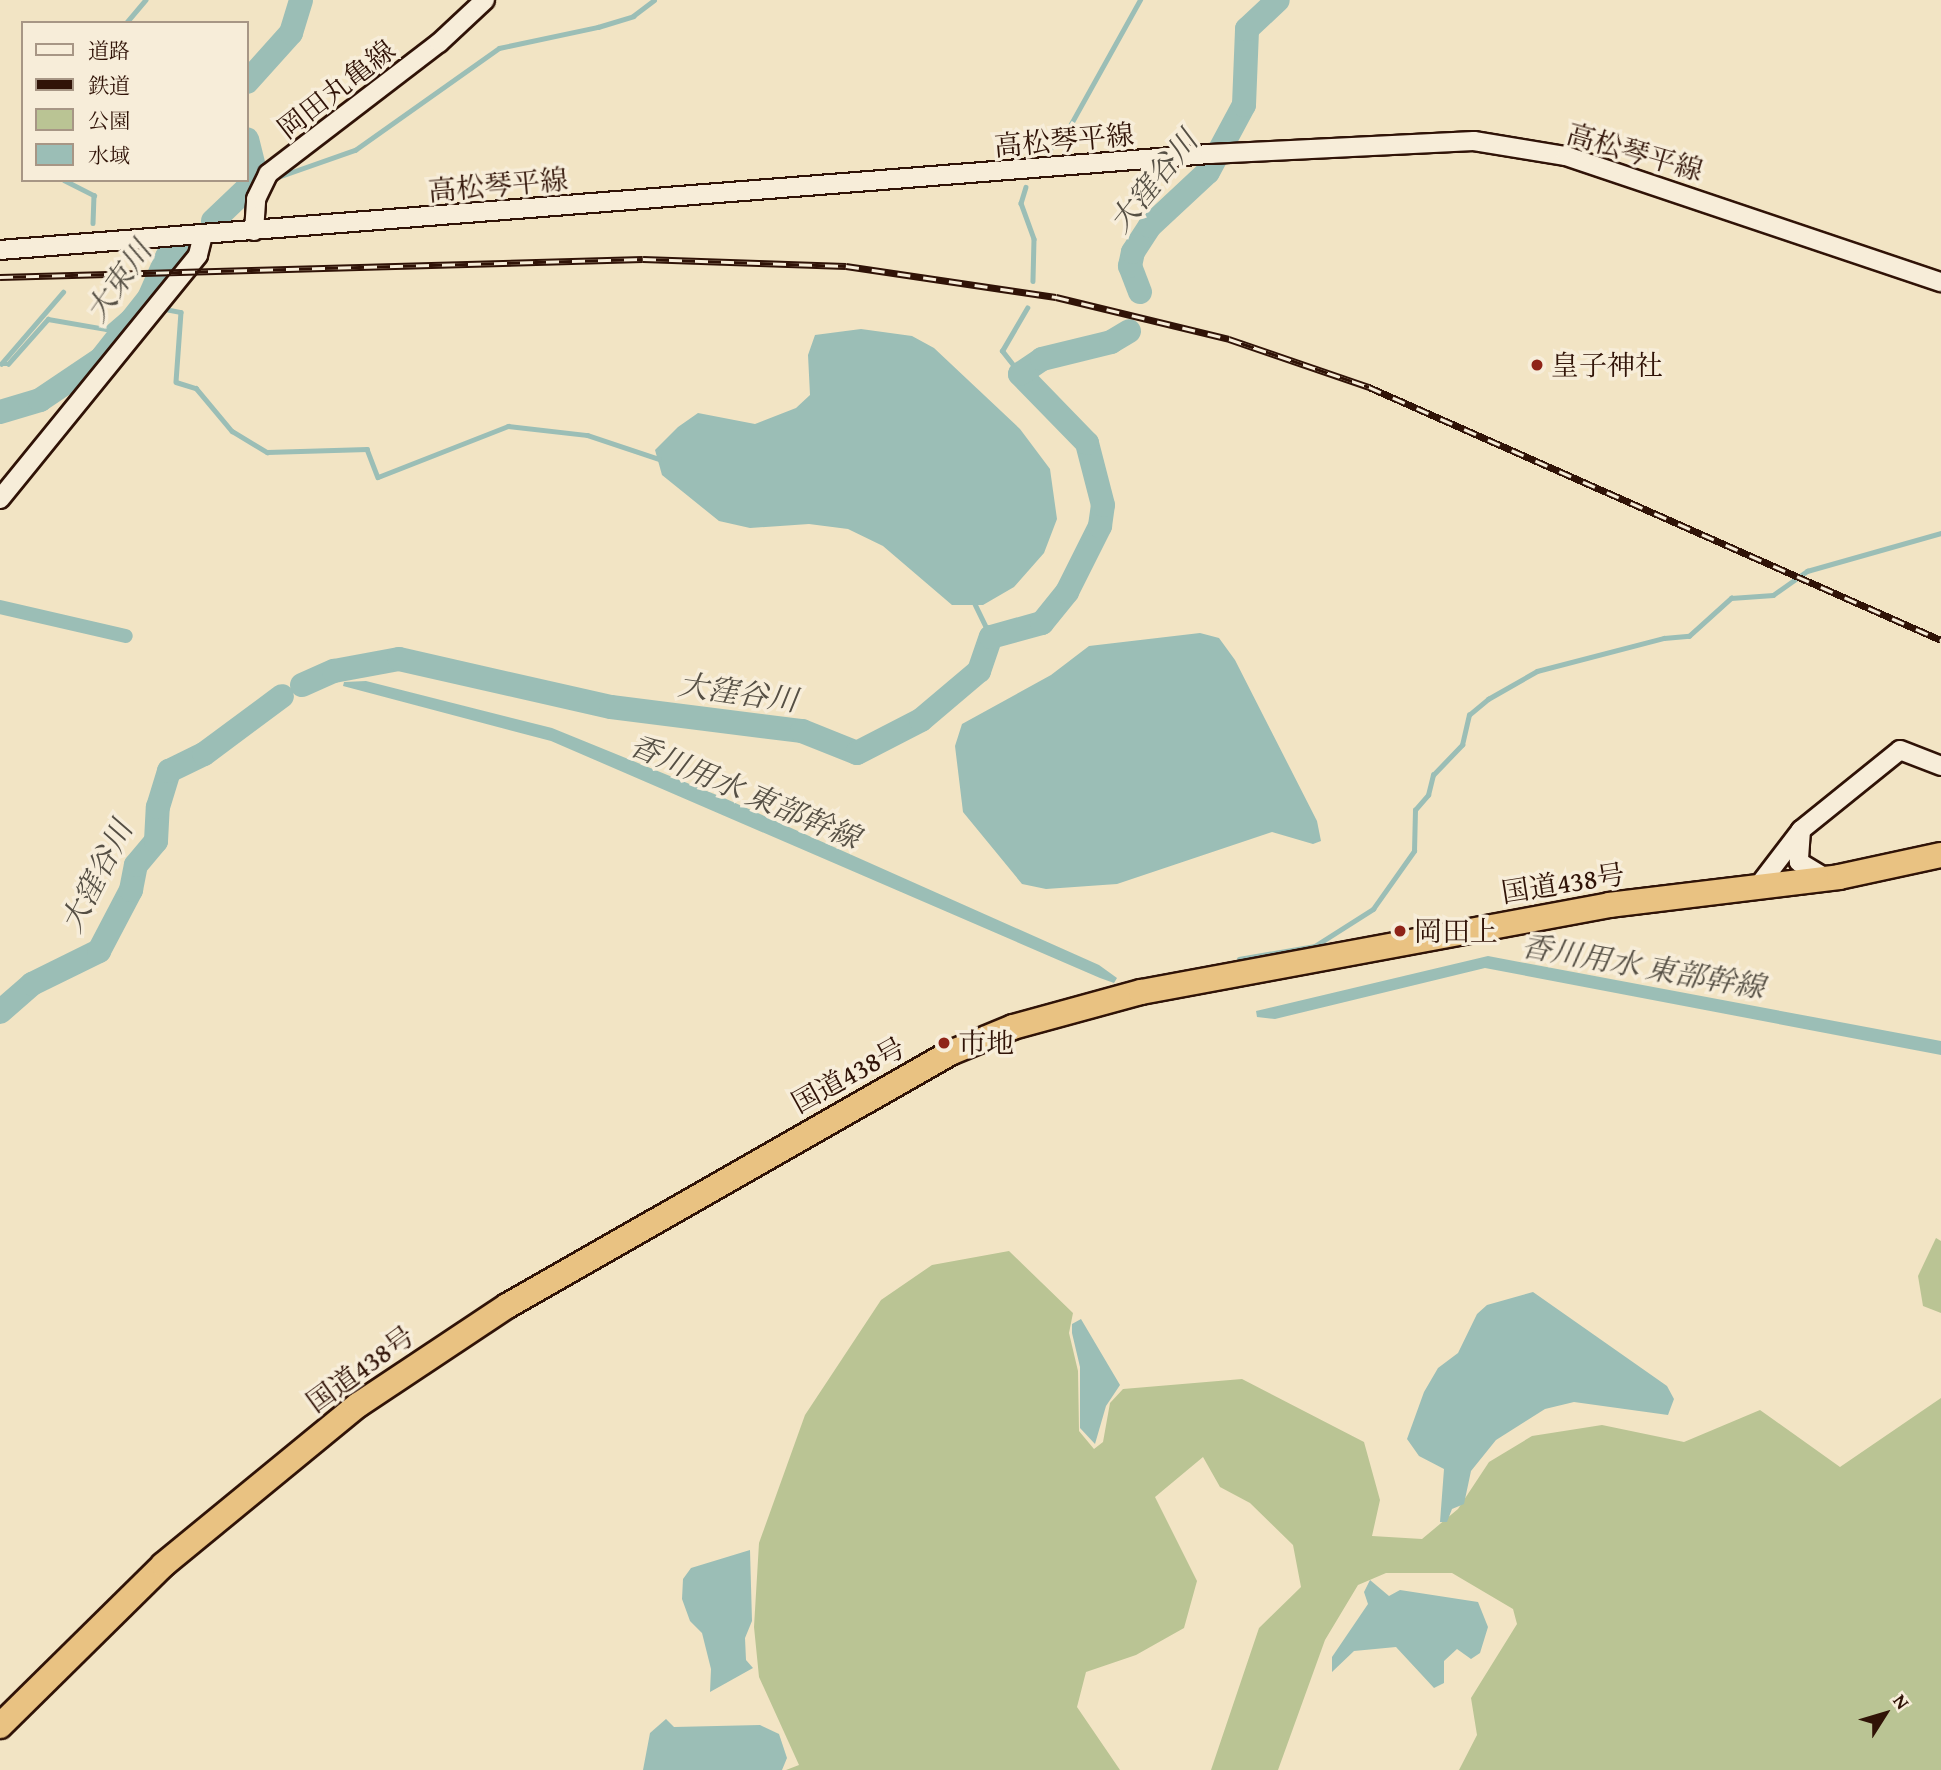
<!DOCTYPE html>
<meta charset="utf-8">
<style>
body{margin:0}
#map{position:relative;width:1941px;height:1770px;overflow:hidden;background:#f2e4c4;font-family:"Gentium Book Plus","Noto Serif JP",serif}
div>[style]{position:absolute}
.green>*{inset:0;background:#bac494}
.water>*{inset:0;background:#9bbeb6}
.stream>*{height:4.5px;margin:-2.25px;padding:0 2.25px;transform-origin:2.25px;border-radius:2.25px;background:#9bbeb6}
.canal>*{height:14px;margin:-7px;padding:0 7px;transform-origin:7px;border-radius:7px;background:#9bbeb6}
.river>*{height:24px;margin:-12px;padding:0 12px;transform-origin:12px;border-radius:12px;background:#9bbeb6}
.roads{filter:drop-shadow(2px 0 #301307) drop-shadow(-2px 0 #301307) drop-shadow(0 2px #301307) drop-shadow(0 -2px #301307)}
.secondary>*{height:18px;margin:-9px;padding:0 9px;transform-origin:9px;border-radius:9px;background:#f7edd9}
.highway>*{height:24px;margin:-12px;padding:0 12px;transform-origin:12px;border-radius:12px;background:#e9c282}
.rail>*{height:7px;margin-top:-3.5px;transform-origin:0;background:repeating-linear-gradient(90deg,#f7edd9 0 13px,#301307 0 26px);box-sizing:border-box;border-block:2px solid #301307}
.dots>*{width:19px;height:19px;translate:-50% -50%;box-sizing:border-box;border:4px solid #f7edd9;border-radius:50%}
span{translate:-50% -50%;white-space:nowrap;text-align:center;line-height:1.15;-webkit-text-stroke:7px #f7edd9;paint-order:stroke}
.street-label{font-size:28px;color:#301307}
.poi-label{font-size:28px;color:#301307}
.left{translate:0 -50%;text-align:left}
.water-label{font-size:30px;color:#554f44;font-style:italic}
.legend{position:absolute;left:21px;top:21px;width:228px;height:161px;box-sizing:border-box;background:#f7edd9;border:2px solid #a79685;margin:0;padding:9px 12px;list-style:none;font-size:21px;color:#301307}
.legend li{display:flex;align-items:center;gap:14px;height:35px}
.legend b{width:35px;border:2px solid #a79685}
.north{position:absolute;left:1850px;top:1679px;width:70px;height:70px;-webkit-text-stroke:5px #f7edd9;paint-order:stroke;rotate:53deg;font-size:19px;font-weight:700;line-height:28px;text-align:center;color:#301307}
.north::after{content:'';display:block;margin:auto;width:24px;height:32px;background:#301307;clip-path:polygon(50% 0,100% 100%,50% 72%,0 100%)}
</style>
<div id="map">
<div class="green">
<div style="clip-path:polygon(1936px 1238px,1941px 1241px,1941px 1313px,1923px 1306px,1918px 1276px)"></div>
<div style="clip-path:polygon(1009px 1251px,1073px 1313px,1069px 1333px,1078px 1371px,1079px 1431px,1094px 1449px,1103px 1442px,1110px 1403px,1123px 1389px,1242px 1379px,1364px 1442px,1380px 1500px,1372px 1536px,1422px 1539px,1458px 1509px,1489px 1462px,1532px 1436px,1602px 1425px,1684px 1442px,1760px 1410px,1840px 1467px,1941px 1398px,1941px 1770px,1459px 1770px,1477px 1735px,1471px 1698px,1517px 1624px,1513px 1609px,1452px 1573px,1386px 1573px,1358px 1585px,1325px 1640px,1278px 1770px,1211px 1770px,1259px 1628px,1301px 1587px,1293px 1545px,1250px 1503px,1220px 1487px,1203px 1457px,1155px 1497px,1197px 1581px,1184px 1628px,1136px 1655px,1086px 1672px,1077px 1707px,1120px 1770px,786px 1770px,799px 1765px,759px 1677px,754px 1627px,759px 1543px,805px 1415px,881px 1300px,932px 1265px)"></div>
</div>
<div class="water">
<div style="clip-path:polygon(861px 329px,912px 336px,934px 348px,1020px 429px,1050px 469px,1057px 519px,1044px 553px,1014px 587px,983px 605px,952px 605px,883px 546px,848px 529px,809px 524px,750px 528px,719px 521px,662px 475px,655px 450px,678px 427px,698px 413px,755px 424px,796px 408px,810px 395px,808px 355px,815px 335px)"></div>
<div style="clip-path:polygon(1200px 633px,1219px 638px,1235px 660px,1317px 821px,1321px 841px,1313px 844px,1272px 832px,1117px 884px,1046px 889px,1022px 884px,963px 812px,955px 746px,962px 724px,1051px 675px,1089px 646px)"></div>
<div style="clip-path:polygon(366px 681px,552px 728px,724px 798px,1099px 965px,1117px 978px,1114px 983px,1100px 978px,551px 741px,343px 686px,344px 682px)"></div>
<div style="clip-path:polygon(1488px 956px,1941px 1041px,1941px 1055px,1485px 968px,1275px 1019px,1257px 1017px,1256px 1011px)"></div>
<div style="clip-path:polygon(1533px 1292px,1667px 1386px,1674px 1399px,1668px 1415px,1574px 1402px,1545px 1409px,1496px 1440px,1471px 1471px,1464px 1504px,1452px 1509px,1447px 1522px,1440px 1522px,1444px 1469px,1419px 1456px,1407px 1439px,1424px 1392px,1438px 1368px,1458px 1353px,1477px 1314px,1487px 1305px)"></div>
<div style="clip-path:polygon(1081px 1319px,1120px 1385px,1106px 1406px,1095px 1444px,1080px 1428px,1080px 1367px,1072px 1333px,1072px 1324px)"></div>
<div style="clip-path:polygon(750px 1550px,752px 1621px,745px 1638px,746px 1660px,753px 1668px,710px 1692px,711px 1669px,702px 1633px,690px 1621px,682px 1599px,683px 1579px,691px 1568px)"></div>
<div style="clip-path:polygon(1370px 1580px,1389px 1596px,1400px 1590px,1478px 1602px,1488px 1627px,1480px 1653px,1471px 1659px,1457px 1649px,1444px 1661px,1444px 1683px,1434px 1688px,1396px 1647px,1354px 1651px,1332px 1672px,1332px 1657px,1368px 1604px,1364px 1592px)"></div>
<div style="clip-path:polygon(666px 1719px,674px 1727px,760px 1725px,779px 1734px,787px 1758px,782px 1770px,643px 1770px,650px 1733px)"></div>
</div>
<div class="stream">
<div style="left:126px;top:23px;width:30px;rotate:-50deg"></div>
<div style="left:1046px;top:153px;width:30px;rotate:-46deg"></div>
<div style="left:1067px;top:131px;width:150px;rotate:-60.9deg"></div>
<div style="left:275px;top:178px;width:85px;rotate:-19.3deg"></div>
<div style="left:355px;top:150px;width:176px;rotate:-35.3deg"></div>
<div style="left:499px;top:48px;width:101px;rotate:-12deg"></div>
<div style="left:598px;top:27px;width:37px;rotate:-17deg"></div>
<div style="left:633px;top:16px;width:26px;rotate:-37deg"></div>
<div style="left:64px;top:180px;width:34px;rotate:27deg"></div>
<div style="left:94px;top:195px;width:28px;rotate:92deg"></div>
<div style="left:1026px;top:187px;width:17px;rotate:107deg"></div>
<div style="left:1021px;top:203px;width:38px;rotate:70deg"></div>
<div style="left:1034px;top:239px;width:42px;rotate:91.4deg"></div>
<div style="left:160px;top:308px;width:21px;rotate:11deg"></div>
<div style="left:181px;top:312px;width:70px;rotate:94.1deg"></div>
<div style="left:176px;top:382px;width:21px;rotate:17deg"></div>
<div style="left:196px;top:388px;width:56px;rotate:50.1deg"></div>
<div style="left:232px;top:431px;width:41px;rotate:31deg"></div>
<div style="left:267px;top:452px;width:100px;rotate:-1.7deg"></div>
<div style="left:367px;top:449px;width:30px;rotate:69deg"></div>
<div style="left:378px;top:477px;width:140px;rotate:-21.4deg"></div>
<div style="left:508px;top:426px;width:80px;rotate:6.5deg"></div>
<div style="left:587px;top:435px;width:76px;rotate:18.4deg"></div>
<div style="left:0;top:364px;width:8px"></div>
<div style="left:8px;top:364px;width:60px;rotate:-48.4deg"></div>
<div style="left:48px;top:319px;width:59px;rotate:9.8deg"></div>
<div style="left:106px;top:329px;width:37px;rotate:-41deg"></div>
<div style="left:134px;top:305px;width:17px;rotate:3deg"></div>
<div style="left:1px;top:364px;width:95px;rotate:-49.3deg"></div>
<div style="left:1020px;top:374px;width:29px;rotate:-128deg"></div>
<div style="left:1002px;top:351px;width:50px;rotate:-59.8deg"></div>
<div style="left:975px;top:604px;width:37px;rotate:64deg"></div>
<div style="left:1239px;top:959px;width:77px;rotate:-9.7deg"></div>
<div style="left:1315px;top:946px;width:69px;rotate:-32.5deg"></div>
<div style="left:1373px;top:909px;width:71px;rotate:-54.7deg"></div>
<div style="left:1414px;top:851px;width:41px;rotate:-88.6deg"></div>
<div style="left:1415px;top:810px;width:20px;rotate:-49deg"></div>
<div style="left:1428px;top:795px;width:21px;rotate:-76deg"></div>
<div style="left:1433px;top:775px;width:42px;rotate:-46deg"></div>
<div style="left:1462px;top:745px;width:31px;rotate:-77deg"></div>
<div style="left:1469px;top:715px;width:25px;rotate:-40deg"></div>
<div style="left:1488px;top:699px;width:56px;rotate:-29.7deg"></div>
<div style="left:1537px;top:671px;width:131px;rotate:-14.6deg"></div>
<div style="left:1664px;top:638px;width:25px;rotate:-5deg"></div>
<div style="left:1689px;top:636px;width:57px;rotate:-42.1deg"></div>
<div style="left:1731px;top:598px;width:42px;rotate:-4.1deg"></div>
<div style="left:1773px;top:595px;width:42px;rotate:-35.2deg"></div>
<div style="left:1807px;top:571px;width:139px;rotate:-15.8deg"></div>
</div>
<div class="canal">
<div style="left:0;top:607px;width:129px;rotate:13deg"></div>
</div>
<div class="river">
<div style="left:247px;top:82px;width:66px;rotate:-48.1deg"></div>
<div style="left:291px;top:33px;width:34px;rotate:-73deg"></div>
<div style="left:213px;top:221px;width:61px;rotate:-43.7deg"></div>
<div style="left:257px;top:179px;width:41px;rotate:-104deg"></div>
<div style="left:1140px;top:292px;width:28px;rotate:-111deg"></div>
<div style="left:1130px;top:266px;width:14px;rotate:-78deg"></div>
<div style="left:1133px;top:252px;width:31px;rotate:-57deg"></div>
<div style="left:1150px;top:226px;width:79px;rotate:-43deg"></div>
<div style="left:1208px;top:172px;width:76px;rotate:-61.8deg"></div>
<div style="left:1244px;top:105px;width:76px;rotate:-87.7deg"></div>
<div style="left:1247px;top:29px;width:42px;rotate:-43.1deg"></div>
<div style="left:0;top:412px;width:42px;rotate:-16.7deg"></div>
<div style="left:40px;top:400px;width:73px;rotate:-33.9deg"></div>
<div style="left:101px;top:359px;width:78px;rotate:-51.8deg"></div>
<div style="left:149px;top:298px;width:45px;rotate:-66.3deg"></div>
<div style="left:167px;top:257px;width:17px;rotate:-33deg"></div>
<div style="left:302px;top:685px;width:35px;rotate:-24deg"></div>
<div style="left:334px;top:671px;width:66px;rotate:-10.5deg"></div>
<div style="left:399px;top:659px;width:217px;rotate:12.8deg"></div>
<div style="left:611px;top:707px;width:193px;rotate:7.2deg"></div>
<div style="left:802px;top:731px;width:59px;rotate:21.8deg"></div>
<div style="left:857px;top:753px;width:72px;rotate:-27.3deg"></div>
<div style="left:921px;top:720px;width:76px;rotate:-40.2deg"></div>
<div style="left:979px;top:671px;width:36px;rotate:-71deg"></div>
<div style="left:991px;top:637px;width:53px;rotate:-15.4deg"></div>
<div style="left:1042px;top:623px;width:40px;rotate:-51deg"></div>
<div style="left:1067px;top:592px;width:74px;rotate:-63.4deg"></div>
<div style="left:1100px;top:526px;width:21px;rotate:-82deg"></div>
<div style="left:1103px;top:505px;width:64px;rotate:-104.5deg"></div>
<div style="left:1087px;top:443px;width:96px;rotate:-134.2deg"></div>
<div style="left:1020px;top:374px;width:27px;rotate:-34deg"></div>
<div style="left:1042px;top:359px;width:71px;rotate:-13.8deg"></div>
<div style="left:1111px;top:342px;width:21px;rotate:-31deg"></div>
<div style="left:0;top:1012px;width:43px;rotate:-41.2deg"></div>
<div style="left:32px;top:984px;width:75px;rotate:-26.2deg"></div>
<div style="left:99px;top:951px;width:69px;rotate:-62.3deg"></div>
<div style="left:131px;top:890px;width:25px;rotate:-79deg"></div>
<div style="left:136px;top:865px;width:31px;rotate:-50deg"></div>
<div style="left:156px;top:841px;width:34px;rotate:-87deg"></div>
<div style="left:158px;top:807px;width:38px;rotate:-73deg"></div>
<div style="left:169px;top:771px;width:39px;rotate:-26deg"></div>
<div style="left:204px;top:754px;width:97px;rotate:-36.6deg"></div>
</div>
<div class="roads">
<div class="secondary">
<div style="left:254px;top:231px;width:32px;rotate:-86deg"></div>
<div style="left:256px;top:199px;width:28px;rotate:-64deg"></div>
<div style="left:268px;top:174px;width:215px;rotate:-37.5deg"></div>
<div style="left:439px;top:43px;width:63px;rotate:-43.1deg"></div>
<div style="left:0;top:250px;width:1214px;rotate:-4.54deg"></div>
<div style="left:1210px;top:154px;width:264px;rotate:-2.8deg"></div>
<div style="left:1474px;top:141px;width:93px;rotate:9.3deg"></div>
<div style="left:1566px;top:156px;width:396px;rotate:18.6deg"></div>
<div style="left:0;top:499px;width:314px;rotate:-50.9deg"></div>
<div style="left:198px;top:255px;width:21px;rotate:-76deg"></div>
<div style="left:1801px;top:830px;width:32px;rotate:94deg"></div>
<div style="left:1799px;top:862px;width:29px;rotate:31deg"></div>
<div style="left:1759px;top:885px;width:69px;rotate:-52.6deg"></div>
<div style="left:1801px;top:830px;width:127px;rotate:-38.9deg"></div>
<div style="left:1900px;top:750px;width:44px;rotate:21.3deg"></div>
</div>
<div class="highway">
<div style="left:0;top:1726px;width:229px;rotate:-44.6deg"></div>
<div style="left:163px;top:1565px;width:252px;rotate:-39.4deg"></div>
<div style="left:358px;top:1405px;width:179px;rotate:-33.6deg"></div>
<div style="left:507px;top:1306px;width:510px;rotate:-29.73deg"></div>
<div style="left:950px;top:1053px;width:68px;rotate:-22.4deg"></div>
<div style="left:1013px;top:1027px;width:133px;rotate:-15.3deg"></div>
<div style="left:1141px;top:992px;width:476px;rotate:-10.5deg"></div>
<div style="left:1609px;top:905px;width:232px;rotate:-6.9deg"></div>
<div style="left:1839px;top:877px;width:104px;rotate:-12.2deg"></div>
</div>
</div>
<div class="rail">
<div style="left:0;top:277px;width:643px;rotate:-1.6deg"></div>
<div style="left:643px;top:259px;width:203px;rotate:2deg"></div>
<div style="left:846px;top:266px;width:212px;rotate:8.4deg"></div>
<div style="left:1056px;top:297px;width:178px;rotate:13.6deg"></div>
<div style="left:1229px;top:339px;width:148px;rotate:18.9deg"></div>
<div style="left:1369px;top:387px;width:625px;rotate:23.86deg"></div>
</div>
<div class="dots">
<div style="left:1537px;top:365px;background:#8f2418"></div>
<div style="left:1400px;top:931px;background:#8f2418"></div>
<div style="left:944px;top:1043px;background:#8f2418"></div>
</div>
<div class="street-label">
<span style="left:336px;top:89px;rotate:-38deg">岡田丸亀線</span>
<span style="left:1064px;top:140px;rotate:-5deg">高松琴平線</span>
<span style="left:1635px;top:152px;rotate:16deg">高松琴平線</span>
<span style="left:498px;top:185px;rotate:-5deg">高松琴平線</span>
<span style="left:1563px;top:883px;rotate:-9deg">国道438号</span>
<span style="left:848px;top:1075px;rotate:-29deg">国道438号</span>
<span style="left:360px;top:1369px;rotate:-36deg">国道438号</span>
</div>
<div class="poi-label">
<span class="left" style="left:1551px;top:365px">皇子神社</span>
<span class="left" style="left:1414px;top:931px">岡田上</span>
<span class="left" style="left:958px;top:1043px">市地</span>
</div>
<div class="water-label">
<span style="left:1153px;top:181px;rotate:-51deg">大窪谷川</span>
<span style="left:118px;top:281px;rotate:-55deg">大束川</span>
<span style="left:738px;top:692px;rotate:8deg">大窪谷川</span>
<span style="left:745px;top:791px;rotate:23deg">香川用水 東部幹線</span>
<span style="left:96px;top:876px;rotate:-63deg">大窪谷川</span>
<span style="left:1643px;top:966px;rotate:10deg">香川用水 東部幹線</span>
</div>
<ul class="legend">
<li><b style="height:9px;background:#f7edd9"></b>道路</li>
<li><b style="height:9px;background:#301307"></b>鉄道</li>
<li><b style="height:19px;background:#bac494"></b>公園</li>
<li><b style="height:19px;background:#9bbeb6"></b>水域</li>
</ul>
<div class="north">N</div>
</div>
